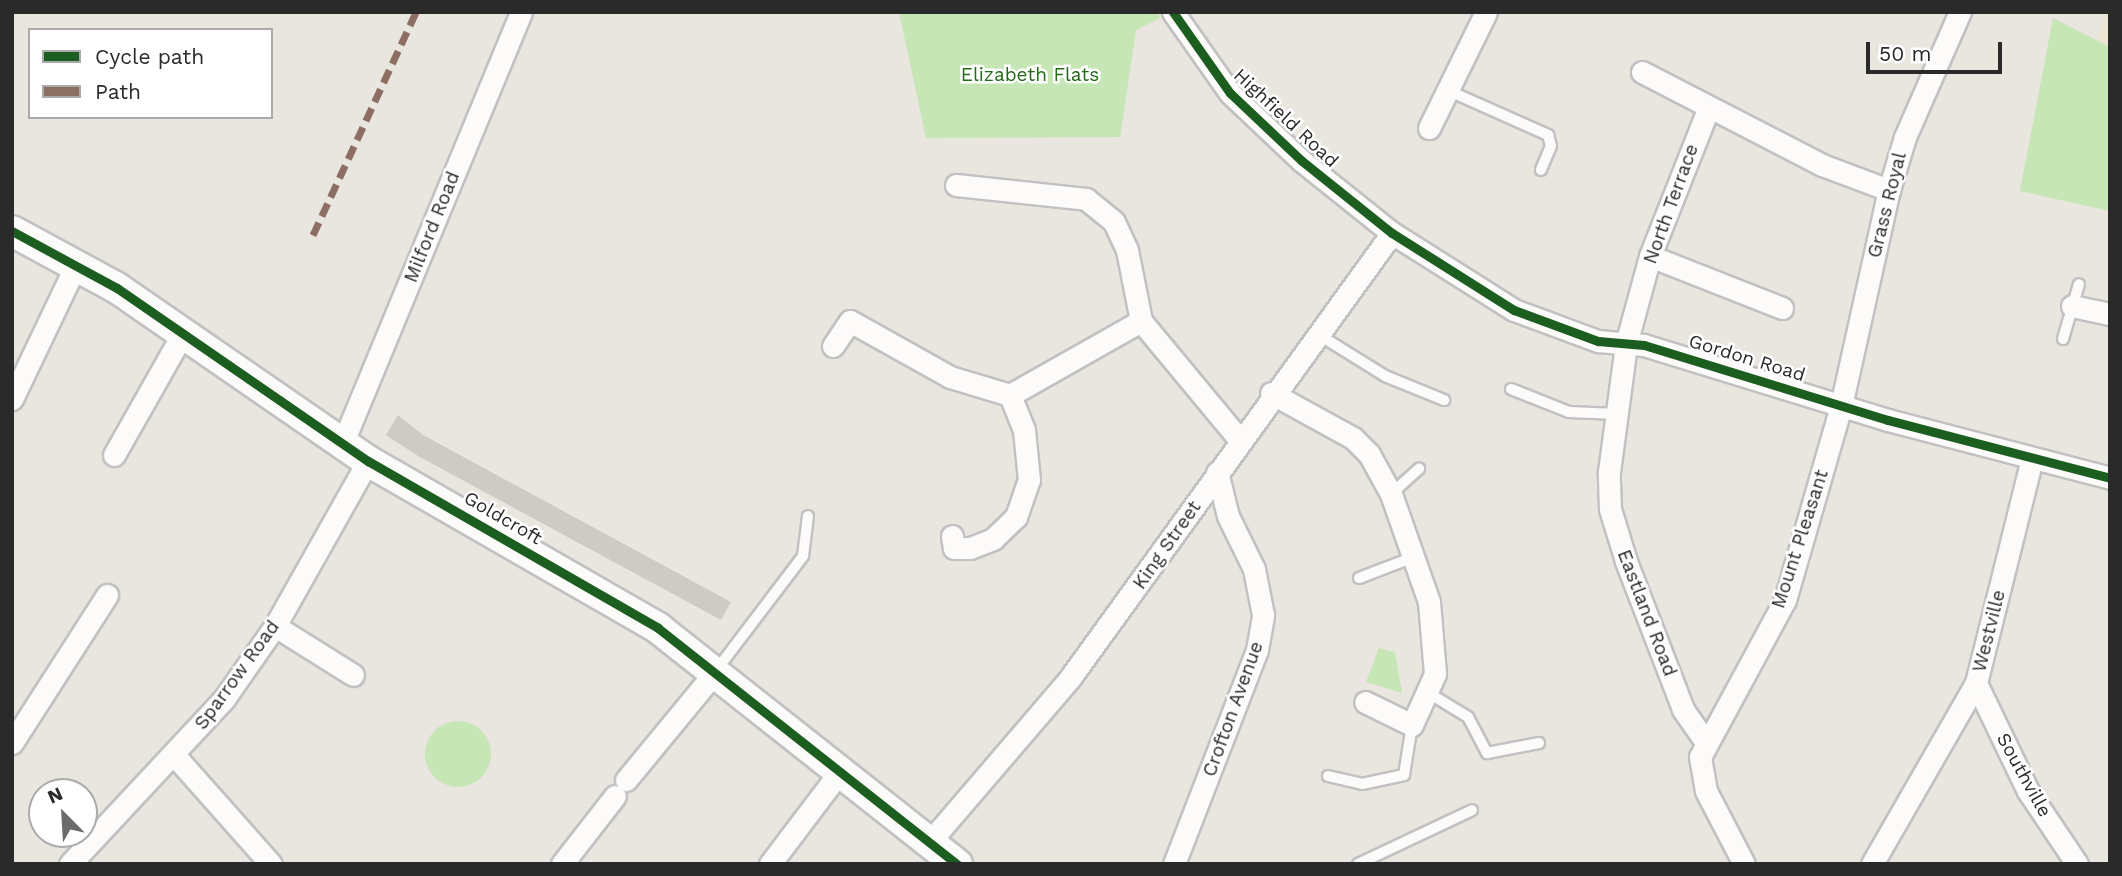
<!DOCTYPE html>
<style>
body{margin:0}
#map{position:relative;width:2122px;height:876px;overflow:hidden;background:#e9e5df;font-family:"Work Sans",sans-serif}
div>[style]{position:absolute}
.education>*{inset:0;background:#ece5d3}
.green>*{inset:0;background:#c7e6b6}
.round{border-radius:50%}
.building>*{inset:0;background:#cecbc6}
.roads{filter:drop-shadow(2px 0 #c2c1c1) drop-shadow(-2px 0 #c2c1c1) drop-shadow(0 2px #c2c1c1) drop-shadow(0 -2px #c2c1c1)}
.lane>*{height:10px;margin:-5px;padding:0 5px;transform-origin:5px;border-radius:5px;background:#fcfbfa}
.street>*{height:21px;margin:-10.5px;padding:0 10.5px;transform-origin:10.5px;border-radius:10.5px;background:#fcfbfa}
.secondary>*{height:30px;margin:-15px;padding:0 15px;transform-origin:15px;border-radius:15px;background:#fcfbfa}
.quiet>*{height:7px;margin-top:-3.5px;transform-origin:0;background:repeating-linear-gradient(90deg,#8d6e63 0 14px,transparent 0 21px)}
.cycleway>*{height:9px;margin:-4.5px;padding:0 4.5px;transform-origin:4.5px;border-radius:4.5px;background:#1b5e20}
span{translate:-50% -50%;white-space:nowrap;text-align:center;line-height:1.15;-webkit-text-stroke:5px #fff;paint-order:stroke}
.park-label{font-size:19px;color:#236b16}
.street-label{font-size:19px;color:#2a2a2a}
.frame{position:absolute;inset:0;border:14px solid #2a2a2a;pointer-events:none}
.legend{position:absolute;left:28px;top:28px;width:245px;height:91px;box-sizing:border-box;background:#fff;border:2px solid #aaa;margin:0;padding:9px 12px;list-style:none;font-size:21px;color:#2a2a2a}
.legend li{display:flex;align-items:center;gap:14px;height:35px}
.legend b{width:35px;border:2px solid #aaa}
.north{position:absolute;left:28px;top:778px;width:70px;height:70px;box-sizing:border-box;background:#fff;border:2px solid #aaa;border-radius:50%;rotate:336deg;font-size:19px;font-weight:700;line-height:28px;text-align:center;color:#2a2a2a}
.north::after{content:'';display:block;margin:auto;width:24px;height:32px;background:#6d6b69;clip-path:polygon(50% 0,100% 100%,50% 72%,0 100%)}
.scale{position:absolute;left:1866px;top:42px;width:136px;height:32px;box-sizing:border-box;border:4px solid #2a2a2a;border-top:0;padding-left:9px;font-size:21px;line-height:24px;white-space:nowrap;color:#2a2a2a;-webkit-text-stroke:5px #fff;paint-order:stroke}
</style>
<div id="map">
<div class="education">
<div style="clip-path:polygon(2106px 12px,2110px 12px,2110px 47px,2098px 41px)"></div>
</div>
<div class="green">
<div style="clip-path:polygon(899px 12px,1158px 12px,1160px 18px,1136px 30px,1120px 137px,926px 138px)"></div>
<div style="clip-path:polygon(2053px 18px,2110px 47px,2110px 211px,2020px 191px)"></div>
<div style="clip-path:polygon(1379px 648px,1395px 652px,1402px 693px,1366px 682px)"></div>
<div class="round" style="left:425px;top:721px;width:66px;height:66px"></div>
</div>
<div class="building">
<div style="clip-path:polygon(398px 415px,423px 435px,731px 602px,721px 620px,418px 456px,386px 435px)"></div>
</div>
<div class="roads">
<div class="lane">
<div style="left:1447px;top:90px;width:111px;rotate:24deg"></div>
<div style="left:1548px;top:135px;width:11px;rotate:75deg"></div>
<div style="left:1551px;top:146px;width:26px;rotate:113deg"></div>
<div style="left:1316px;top:333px;width:81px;rotate:31.9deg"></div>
<div style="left:1385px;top:376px;width:64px;rotate:22.1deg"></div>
<div style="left:2063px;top:339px;width:57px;rotate:-73.8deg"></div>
<div style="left:1511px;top:389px;width:62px;rotate:21.6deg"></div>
<div style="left:1569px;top:412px;width:48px;rotate:2.4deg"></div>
<div style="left:1391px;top:494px;width:38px;rotate:-42deg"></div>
<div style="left:1359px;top:578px;width:59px;rotate:-20.9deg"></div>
<div style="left:715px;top:672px;width:146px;rotate:-52.8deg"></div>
<div style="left:803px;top:556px;width:40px;rotate:-82.9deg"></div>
<div style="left:1427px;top:692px;width:48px;rotate:31.4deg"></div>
<div style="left:1468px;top:717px;width:41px;rotate:62.2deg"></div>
<div style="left:1487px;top:753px;width:53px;rotate:-10.9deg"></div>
<div style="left:1328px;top:776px;width:35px;rotate:13deg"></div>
<div style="left:1362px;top:784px;width:43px;rotate:-12.1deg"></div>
<div style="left:1404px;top:775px;width:51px;rotate:-80.9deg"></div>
<div style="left:1358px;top:864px;width:126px;rotate:-25.3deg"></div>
</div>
<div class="street">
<div style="left:1173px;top:12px;width:99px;rotate:54.9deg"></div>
<div style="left:1230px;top:93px;width:99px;rotate:43.4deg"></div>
<div style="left:1302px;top:161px;width:115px;rotate:38.7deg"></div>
<div style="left:1392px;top:233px;width:144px;rotate:32.3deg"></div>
<div style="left:1514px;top:310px;width:90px;rotate:20.3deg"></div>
<div style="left:1598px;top:341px;width:46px;rotate:5deg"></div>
<div style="left:1644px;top:345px;width:255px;rotate:17.1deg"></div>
<div style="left:1888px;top:420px;width:229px;rotate:14.6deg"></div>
<div style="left:1642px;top:72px;width:203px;rotate:27.3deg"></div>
<div style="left:1822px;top:165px;width:72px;rotate:20.5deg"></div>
<div style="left:1429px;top:128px;width:129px;rotate:-63.8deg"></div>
<div style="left:956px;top:185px;width:131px;rotate:6.1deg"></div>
<div style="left:1086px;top:199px;width:36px;rotate:39deg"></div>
<div style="left:1114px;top:222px;width:31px;rotate:65deg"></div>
<div style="left:1127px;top:250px;width:72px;rotate:78.8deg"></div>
<div style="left:1141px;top:321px;width:153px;rotate:50.3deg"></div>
<div style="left:1650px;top:256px;width:142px;rotate:21.5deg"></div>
<div style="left:2072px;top:306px;width:39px;rotate:12deg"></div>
<div style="left:833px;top:346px;width:30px;rotate:-56deg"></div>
<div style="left:850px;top:321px;width:115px;rotate:29.2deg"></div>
<div style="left:950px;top:377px;width:63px;rotate:16.7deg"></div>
<div style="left:1010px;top:395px;width:150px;rotate:-29.5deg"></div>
<div style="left:1271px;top:393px;width:94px;rotate:28.8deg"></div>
<div style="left:1353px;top:438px;width:23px;rotate:45deg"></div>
<div style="left:1369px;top:454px;width:46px;rotate:61.2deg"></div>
<div style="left:1391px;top:494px;width:114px;rotate:70.6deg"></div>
<div style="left:1429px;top:602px;width:72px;rotate:85.2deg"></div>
<div style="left:1435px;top:674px;width:56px;rotate:114.3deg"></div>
<div style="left:1412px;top:725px;width:52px;rotate:-153.9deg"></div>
<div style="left:12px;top:399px;width:151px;rotate:-64.5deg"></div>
<div style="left:343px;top:442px;width:465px;rotate:-67.5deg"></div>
<div style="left:114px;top:455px;width:140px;rotate:-60.5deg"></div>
<div style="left:952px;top:536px;width:12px;rotate:81deg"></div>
<div style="left:954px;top:548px;width:16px"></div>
<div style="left:970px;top:548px;width:25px;rotate:-21deg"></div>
<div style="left:993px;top:539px;width:32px;rotate:-44deg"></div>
<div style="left:1016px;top:517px;width:39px;rotate:-71deg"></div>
<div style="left:1029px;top:480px;width:50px;rotate:-95.7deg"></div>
<div style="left:1024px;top:430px;width:38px;rotate:-112deg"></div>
<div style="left:275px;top:626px;width:92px;rotate:32.1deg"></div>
<div style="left:1976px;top:683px;width:120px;rotate:64.3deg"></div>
<div style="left:2028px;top:791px;width:88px;rotate:56.1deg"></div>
<div style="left:1705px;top:741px;width:39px;rotate:-125deg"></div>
<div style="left:1683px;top:709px;width:159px;rotate:-111.1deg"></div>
<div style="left:1626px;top:561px;width:54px;rotate:-107.1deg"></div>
<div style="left:1610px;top:509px;width:37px;rotate:-92deg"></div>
<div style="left:1609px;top:472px;width:129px;rotate:-82.4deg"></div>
<div style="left:1626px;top:344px;width:91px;rotate:-74.7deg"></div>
<div style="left:1650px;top:256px;width:160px;rotate:-68.4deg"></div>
<div style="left:12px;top:743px;width:176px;rotate:-57.3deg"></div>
<div style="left:175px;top:756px;width:144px;rotate:48.4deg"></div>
<div style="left:626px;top:780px;width:140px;rotate:-50.5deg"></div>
<div style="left:927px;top:845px;width:220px;rotate:-49.4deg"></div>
<div style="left:1070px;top:678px;width:549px;rotate:-54.11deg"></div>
<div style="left:70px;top:864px;width:226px;rotate:-47deg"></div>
<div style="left:224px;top:699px;width:89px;rotate:-55.1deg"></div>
<div style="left:275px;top:626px;width:189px;rotate:-60.6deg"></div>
<div style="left:562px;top:864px;width:86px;rotate:-52.1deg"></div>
<div style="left:770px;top:864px;width:113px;rotate:-52.9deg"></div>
<div style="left:1174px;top:864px;width:230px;rotate:-68.8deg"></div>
<div style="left:1257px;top:650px;width:36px;rotate:-80deg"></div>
<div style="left:1263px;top:615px;width:47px;rotate:-101.1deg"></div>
<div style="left:1254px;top:569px;width:59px;rotate:-116.1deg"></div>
<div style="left:1228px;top:516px;width:45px;rotate:-104deg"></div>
<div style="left:1744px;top:864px;width:82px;rotate:-117.5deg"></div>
<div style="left:1706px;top:791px;width:35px;rotate:-100deg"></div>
<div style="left:1700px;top:757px;width:179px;rotate:-61.6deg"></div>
<div style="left:1785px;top:600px;width:202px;rotate:-73.9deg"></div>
<div style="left:1841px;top:406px;width:221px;rotate:-77.5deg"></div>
<div style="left:1889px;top:190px;width:55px;rotate:-73.2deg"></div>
<div style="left:1905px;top:137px;width:137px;rotate:-66.3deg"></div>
<div style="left:1872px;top:864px;width:209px;rotate:-60.1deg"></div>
<div style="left:1976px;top:683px;width:231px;rotate:-76deg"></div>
</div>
<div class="secondary">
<div style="left:12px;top:231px;width:119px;rotate:28.5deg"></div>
<div style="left:117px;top:288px;width:305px;rotate:34.6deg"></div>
<div style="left:368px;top:461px;width:335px;rotate:29.9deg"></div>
<div style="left:658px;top:628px;width:381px;rotate:38.3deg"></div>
</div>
</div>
<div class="quiet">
<div style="left:313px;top:235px;width:246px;rotate:-65.2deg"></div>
</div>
<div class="cycleway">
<div style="left:1173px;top:12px;width:99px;rotate:54.9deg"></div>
<div style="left:1230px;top:93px;width:99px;rotate:43.4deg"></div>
<div style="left:1302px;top:161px;width:115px;rotate:38.7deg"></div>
<div style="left:1392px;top:233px;width:144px;rotate:32.3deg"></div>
<div style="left:1514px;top:310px;width:90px;rotate:20.3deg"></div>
<div style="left:1598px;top:341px;width:46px;rotate:5deg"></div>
<div style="left:1644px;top:345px;width:255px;rotate:17.1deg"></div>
<div style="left:1888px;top:420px;width:229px;rotate:14.6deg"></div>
<div style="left:12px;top:231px;width:119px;rotate:28.5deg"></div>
<div style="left:117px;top:288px;width:305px;rotate:34.6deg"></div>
<div style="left:368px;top:461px;width:335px;rotate:29.9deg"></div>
<div style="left:658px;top:628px;width:381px;rotate:38.3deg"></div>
</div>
<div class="park-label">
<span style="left:1030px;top:75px">Elizabeth Flats</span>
</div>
<div class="street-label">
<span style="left:1286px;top:118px;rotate:43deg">Highfield Road</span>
<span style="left:1671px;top:204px;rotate:-70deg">North Terrace</span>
<span style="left:1887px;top:205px;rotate:-76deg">Grass Royal</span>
<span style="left:432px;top:227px;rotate:-68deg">Milford Road</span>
<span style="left:1747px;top:358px;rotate:17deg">Gordon Road</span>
<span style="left:503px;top:518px;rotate:30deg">Goldcroft</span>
<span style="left:1800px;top:539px;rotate:-72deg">Mount Pleasant</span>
<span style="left:1167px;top:545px;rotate:-55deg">King Street</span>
<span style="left:1647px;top:613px;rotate:69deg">Eastland Road</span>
<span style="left:1989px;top:631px;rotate:-76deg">Westville</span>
<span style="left:237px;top:675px;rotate:-54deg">Sparrow Road</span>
<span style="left:1233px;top:709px;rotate:-70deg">Crofton Avenue</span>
<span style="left:2024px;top:775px;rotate:61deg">Southville</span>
</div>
<div class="frame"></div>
<ul class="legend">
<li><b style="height:9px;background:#1b5e20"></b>Cycle path</li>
<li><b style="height:9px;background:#8d6e63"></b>Path</li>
</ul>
<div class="north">N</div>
<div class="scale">50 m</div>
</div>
